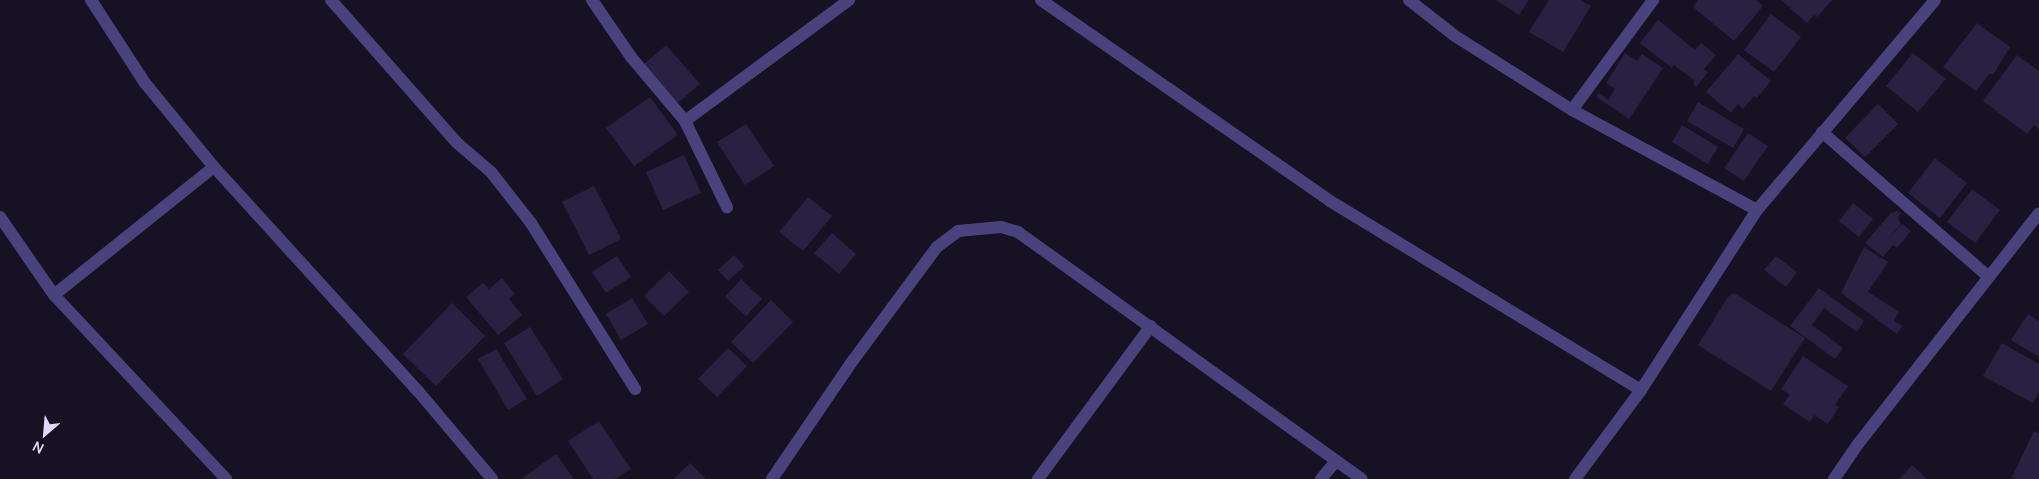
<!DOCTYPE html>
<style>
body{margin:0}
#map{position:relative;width:2039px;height:479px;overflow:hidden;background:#161223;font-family:Manrope,sans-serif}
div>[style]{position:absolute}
.building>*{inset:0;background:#2a2042}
.minor>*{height:12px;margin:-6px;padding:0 6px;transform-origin:6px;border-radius:6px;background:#4a427d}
span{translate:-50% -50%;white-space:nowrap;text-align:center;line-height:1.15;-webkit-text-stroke:4px #161223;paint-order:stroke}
.north{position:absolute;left:20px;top:409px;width:50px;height:50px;-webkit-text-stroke:4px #161223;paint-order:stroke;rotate:207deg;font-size:14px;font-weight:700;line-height:20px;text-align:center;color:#e0d9fa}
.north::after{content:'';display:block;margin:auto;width:18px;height:22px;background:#e0d9fa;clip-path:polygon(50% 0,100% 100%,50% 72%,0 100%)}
</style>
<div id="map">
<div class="building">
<div style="clip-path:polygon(1496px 0,1529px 0,1519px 15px)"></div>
<div style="clip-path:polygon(1549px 0,1580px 0,1591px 6px,1563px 52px,1529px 32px)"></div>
<div style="clip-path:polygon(1698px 0,1756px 0,1763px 6px,1734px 41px,1693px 7px)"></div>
<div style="clip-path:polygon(1781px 0,1832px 0,1817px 17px,1814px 15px,1807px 23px)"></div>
<div style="clip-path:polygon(1771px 14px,1801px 37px,1774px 72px,1744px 50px)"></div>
<div style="clip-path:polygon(1658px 20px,1695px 50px,1701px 43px,1716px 55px,1704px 69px,1708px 72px,1696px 87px,1693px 84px,1695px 81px,1674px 65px,1672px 68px,1640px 43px)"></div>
<div style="clip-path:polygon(1977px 23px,2010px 47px,1993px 75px,1990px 73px,1976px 91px,1943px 67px)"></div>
<div style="clip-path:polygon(666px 45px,700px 84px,678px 103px,644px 64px)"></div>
<div style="clip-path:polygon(1625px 53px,1637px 61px,1642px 54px,1663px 68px,1629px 119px,1596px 97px,1598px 93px,1608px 100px,1615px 89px,1606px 83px)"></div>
<div style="clip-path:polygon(1913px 53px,1946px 79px,1918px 112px,1886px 86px)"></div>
<div style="clip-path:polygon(1738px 54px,1771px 81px,1757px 98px,1754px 96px,1743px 109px,1738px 104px,1731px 113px,1706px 92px)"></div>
<div style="clip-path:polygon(2017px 55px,2039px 71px,2039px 129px,2034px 125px,2027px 134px,1983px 101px)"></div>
<div style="clip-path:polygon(650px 97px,678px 135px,634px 166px,606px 128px)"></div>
<div style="clip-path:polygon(1698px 102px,1744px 129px,1733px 148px,1687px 121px)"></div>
<div style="clip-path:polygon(1878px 104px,1898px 124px,1865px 157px,1845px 138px)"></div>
<div style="clip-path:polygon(746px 124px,774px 166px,745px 185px,717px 142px)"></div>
<div style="clip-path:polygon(1682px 125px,1718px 147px,1708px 164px,1672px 142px)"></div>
<div style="clip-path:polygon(1748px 133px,1768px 146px,1744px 181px,1724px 168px)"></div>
<div style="clip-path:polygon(684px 155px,701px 193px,663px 210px,646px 172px)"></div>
<div style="clip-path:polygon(1935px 158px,1967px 183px,1940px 218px,1908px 193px)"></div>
<div style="clip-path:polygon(594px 186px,621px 239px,589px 255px,562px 202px)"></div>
<div style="clip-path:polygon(1972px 189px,2000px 210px,1975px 243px,1947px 222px)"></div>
<div style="clip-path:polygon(808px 197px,832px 216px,803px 251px,779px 232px)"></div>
<div style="clip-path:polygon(1853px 203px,1873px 219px,1859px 237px,1839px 221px)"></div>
<div style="clip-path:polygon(1897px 211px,1901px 213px,1898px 218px,1901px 224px,1886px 241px,1902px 224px,1911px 231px,1897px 248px,1893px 245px,1883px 257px,1865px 243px,1890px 214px)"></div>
<div style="clip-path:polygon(832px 233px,856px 254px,839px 274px,814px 253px)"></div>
<div style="clip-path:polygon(1864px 247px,1888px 262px,1868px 292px,1899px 312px,1894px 321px,1902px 326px,1897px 334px,1841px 293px)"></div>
<div style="clip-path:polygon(734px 255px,744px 266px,728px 281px,718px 270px)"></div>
<div style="clip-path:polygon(617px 256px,631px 277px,606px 293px,592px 272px)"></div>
<div style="clip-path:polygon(1776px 256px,1797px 272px,1786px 287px,1764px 270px)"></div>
<div style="clip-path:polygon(669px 271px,689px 292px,664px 316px,644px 296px)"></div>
<div style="clip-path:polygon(502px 278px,515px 294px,509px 299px,522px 315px,498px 335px,466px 297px,483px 283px,489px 289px)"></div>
<div style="clip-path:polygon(741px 279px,762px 299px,746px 316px,725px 297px)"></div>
<div style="clip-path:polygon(1819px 288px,1864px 321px,1857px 332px,1824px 308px,1812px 325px,1843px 348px,1835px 359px,1790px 326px)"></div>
<div style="clip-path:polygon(1734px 293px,1805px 338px,1771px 391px,1698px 345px,1728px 297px)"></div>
<div style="clip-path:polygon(632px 298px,648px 324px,621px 340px,606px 314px)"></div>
<div style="clip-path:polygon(771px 300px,793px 322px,753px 363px,731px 342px)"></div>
<div style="clip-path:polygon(452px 303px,485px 336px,436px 386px,403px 354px)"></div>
<div style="clip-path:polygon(2028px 314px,2039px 321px,2039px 357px,2011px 340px)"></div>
<div style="clip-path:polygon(530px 327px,563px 379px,537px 396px,504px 343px)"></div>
<div style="clip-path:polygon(2002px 343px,2039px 364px,2039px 392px,2033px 403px,1983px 376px)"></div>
<div style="clip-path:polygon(728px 348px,747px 366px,717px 397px,698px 379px)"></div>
<div style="clip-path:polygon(496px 349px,527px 399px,508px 410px,478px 359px)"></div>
<div style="clip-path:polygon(1803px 356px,1848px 386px,1835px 405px,1839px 407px,1828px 424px,1814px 415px,1810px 422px,1783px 404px,1790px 395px,1781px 389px)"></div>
<div style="clip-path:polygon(599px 421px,631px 469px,615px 479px,593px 479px,568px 441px)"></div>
<div style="clip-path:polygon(2034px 431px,2039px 433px,2039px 479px,2016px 479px,2012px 477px)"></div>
<div style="clip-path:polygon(556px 454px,574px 479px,521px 479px)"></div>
<div style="clip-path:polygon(690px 463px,706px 479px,674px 479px)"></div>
<div style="clip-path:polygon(1912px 465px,1927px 479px,1899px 479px)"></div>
</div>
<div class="minor">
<div style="left:91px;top:0;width:99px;rotate:57deg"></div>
<div style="left:145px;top:83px;width:109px;rotate:50.6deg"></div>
<div style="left:214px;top:167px;width:303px;rotate:47.7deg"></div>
<div style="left:418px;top:391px;width:115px;rotate:49.9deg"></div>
<div style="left:331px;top:0;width:189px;rotate:48.6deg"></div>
<div style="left:456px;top:142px;width:46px;rotate:40.6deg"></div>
<div style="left:491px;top:172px;width:65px;rotate:51.9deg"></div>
<div style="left:531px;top:223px;width:196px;rotate:57.9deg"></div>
<div style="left:592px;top:0;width:69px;rotate:55.6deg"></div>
<div style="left:631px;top:57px;width:84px;rotate:49.8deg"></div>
<div style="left:685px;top:121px;width:96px;rotate:64deg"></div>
<div style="left:1041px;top:0;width:352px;rotate:34.8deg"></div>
<div style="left:1330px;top:201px;width:364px;rotate:31.3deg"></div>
<div style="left:1409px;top:0;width:58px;rotate:38deg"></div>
<div style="left:1455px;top:36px;width:138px;rotate:32.3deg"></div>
<div style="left:1572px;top:110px;width:210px;rotate:28.4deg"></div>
<div style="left:1572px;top:110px;width:137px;rotate:-53.6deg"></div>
<div style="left:685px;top:121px;width:204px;rotate:-36.4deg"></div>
<div style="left:1822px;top:132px;width:221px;rotate:41deg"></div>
<div style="left:0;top:217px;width:95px;rotate:55.3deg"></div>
<div style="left:54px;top:295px;width:252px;rotate:46.9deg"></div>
<div style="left:54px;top:295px;width:205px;rotate:-38.7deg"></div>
<div style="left:772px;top:479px;width:145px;rotate:-55.7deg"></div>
<div style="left:854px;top:359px;width:139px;rotate:-53.5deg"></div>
<div style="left:937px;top:247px;width:26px;rotate:-37deg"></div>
<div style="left:958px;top:231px;width:43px;rotate:-5.3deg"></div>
<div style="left:1001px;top:227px;width:18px;rotate:16deg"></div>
<div style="left:1018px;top:232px;width:423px;rotate:35.7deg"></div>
<div style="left:1038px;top:479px;width:190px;rotate:-53.6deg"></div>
<div style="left:1321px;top:479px;width:23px;rotate:-50deg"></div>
<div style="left:1575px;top:479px;width:111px;rotate:-53.4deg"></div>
<div style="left:1641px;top:390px;width:214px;rotate:-57.2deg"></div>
<div style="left:1757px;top:210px;width:275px;rotate:-49.7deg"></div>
<div style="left:1834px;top:479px;width:42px;rotate:-55.6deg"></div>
<div style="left:1858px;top:444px;width:293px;rotate:-51.9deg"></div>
</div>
<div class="north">N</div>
</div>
